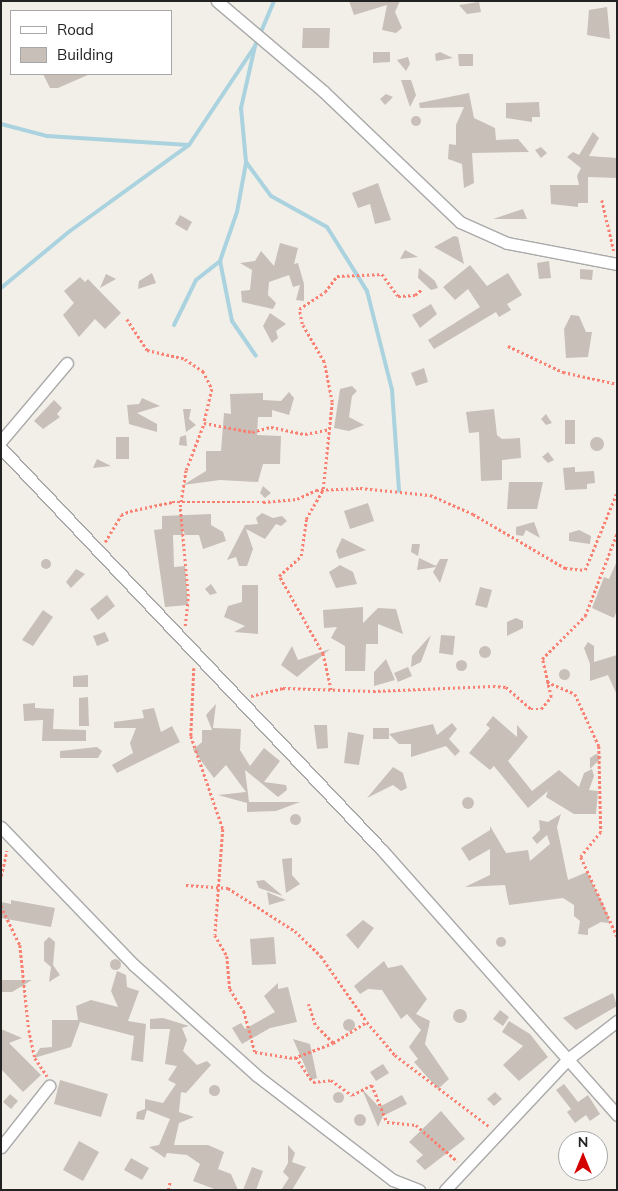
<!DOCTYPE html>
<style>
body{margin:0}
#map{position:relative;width:618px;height:1191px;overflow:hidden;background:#f2efe9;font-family:Mulish,sans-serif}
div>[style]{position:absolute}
.stream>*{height:4px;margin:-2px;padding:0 2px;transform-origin:2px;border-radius:2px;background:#aad3df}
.building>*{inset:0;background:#c7bfb8}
.round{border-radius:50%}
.path>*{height:2.5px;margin-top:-1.25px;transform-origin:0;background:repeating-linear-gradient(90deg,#fa8072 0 2.5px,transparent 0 5px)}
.roads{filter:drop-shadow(1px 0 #a9a9a9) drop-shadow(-1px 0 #a9a9a9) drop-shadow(0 1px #a9a9a9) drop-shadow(0 -1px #a9a9a9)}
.street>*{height:11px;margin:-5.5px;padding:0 5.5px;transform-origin:5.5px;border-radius:5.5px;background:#fff}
span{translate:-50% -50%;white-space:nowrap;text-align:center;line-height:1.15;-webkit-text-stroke:4px #fff;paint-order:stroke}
.frame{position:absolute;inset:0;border:2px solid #222;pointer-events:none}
.legend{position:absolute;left:10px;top:10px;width:162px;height:65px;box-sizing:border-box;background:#fff;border:1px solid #a7a7a7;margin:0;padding:6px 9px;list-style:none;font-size:15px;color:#222}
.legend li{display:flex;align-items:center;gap:10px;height:25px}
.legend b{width:25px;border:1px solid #a7a7a7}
.north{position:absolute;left:558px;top:1131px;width:50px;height:50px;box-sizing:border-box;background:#fff;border:1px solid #a7a7a7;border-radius:50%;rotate:0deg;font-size:14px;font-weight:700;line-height:20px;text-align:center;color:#222}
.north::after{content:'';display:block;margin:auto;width:18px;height:22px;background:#d40000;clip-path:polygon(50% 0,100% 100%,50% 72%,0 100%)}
</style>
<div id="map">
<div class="stream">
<div style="left:255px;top:46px;width:64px;rotate:102.7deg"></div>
<div style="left:241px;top:108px;width:54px;rotate:84.7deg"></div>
<div style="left:246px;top:162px;width:42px;rotate:53.7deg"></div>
<div style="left:271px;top:196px;width:64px;rotate:29deg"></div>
<div style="left:327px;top:227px;width:75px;rotate:58deg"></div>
<div style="left:367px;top:291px;width:102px;rotate:75.8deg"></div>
<div style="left:392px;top:390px;width:101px;rotate:86deg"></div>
<div style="left:1px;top:124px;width:48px;rotate:14.6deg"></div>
<div style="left:47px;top:136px;width:142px;rotate:3.6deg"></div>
<div style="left:220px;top:261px;width:61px;rotate:78.7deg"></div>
<div style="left:232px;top:321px;width:42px;rotate:55.6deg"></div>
<div style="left:1px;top:288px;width:89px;rotate:-39.6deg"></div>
<div style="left:70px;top:231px;width:147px;rotate:-35.9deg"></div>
<div style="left:189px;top:145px;width:119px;rotate:-56.3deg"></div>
<div style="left:255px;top:46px;width:49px;rotate:-67.1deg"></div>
<div style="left:174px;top:325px;width:50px;rotate:-63.9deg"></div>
<div style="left:196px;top:280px;width:31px;rotate:-38deg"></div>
<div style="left:220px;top:261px;width:52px;rotate:-70.9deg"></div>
<div style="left:237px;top:212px;width:50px;rotate:-79.6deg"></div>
</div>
<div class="building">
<div style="clip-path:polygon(349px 1px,400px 1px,395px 12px,402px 28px,396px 33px,382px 30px,387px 5px,354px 15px)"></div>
<div style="clip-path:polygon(479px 2px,481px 12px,467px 14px,459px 5px)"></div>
<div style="clip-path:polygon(607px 7px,610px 39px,587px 35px,589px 10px)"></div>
<div style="clip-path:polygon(303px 28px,330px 28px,329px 48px,302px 48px)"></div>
<div style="clip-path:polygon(373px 52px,390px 52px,390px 62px,373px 63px)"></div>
<div style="clip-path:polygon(440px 52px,453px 58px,436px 61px,435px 54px)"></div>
<div style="clip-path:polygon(458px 54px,473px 54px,473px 66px,459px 66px)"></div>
<div style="clip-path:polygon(408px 57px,410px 64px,406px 71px,397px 60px)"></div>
<div style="clip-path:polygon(43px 74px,90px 74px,58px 88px,50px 88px)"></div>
<div style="clip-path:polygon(401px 80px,411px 80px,416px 95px,410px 107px)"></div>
<div style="clip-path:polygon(469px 93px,474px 118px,495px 128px,496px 140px,518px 139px,529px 152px,472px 153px,474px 183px,464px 188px,462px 164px,448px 159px,449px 144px,456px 145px,456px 125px,464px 107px,420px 108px,419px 103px)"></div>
<div style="clip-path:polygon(386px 94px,393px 97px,385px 105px,380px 99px)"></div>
<div style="clip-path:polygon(539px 102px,540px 117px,532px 117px,532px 122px,506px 118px,506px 103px)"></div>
<div class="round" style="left:411px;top:116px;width:10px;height:10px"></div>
<div style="clip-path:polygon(593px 132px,599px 138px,589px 156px,617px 158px,617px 178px,588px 177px,588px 203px,578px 203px,578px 207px,551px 204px,550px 185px,579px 185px,577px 176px,581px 168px,567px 157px,573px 152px,579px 155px)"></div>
<div style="clip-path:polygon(541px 147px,547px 153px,541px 158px,535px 150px)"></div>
<div style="clip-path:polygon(378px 183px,391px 220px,375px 224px,370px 204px,358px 208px,352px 193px)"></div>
<div style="clip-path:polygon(523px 209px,527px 219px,493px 219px)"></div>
<div style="clip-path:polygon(180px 215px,192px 222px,187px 231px,175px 224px)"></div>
<div style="clip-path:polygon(454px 236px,458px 237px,464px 264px,434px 247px)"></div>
<div style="clip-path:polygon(280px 243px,298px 248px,294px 264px,298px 263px,304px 284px,304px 301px,296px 300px,300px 285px,293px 287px,289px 275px,269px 282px,268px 295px,276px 303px,273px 309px,242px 302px,241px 291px,250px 290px,252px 270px,240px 263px,255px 261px,261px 251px,274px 266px)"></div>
<div style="clip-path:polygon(405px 250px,418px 257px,400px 259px)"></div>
<div style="clip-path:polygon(549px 261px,551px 278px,539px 279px,537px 263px)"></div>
<div style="clip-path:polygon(470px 265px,487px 286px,508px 273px,522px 295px,507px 304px,511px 310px,499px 317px,496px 312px,434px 349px,428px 340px,480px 307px,468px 289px,455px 300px,443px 287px)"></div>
<div style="clip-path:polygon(419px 268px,435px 281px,438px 288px,431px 290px,418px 278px)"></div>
<div style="clip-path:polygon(580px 269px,593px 270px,592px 280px,580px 279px)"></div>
<div style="clip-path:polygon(152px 273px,156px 283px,138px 289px,139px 281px)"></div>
<div style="clip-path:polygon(106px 274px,116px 279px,100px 288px)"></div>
<div style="clip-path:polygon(80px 277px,85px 282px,88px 279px,121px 313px,105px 329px,95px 319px,79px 337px,63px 315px,74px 303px,64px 291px)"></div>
<div style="clip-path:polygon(431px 304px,437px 314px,420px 328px,412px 315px)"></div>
<div style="clip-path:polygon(270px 313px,286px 324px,276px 331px,278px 338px,272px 343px,263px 326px)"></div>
<div style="clip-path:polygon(571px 315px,579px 316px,586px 332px,592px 332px,588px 357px,566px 358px,564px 329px)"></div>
<div style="clip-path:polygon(424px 368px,428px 382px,416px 386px,411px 373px)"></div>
<div style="clip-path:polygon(352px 386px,357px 391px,352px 396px,349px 417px,364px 425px,349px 431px,334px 428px,340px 389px)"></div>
<div style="clip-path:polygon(263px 393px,263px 400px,281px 401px,289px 392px,294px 398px,289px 415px,272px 410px,272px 417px,258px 417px,257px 435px,281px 436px,280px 464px,263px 464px,258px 482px,220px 480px,183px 485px,206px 471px,206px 451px,221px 451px,224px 413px,231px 414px,230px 394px)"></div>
<div style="clip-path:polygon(142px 398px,160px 406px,137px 413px,157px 424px,157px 432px,129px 424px,127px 405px,139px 404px)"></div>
<div style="clip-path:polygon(54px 400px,62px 408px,57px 414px,60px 417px,43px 429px,34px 421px)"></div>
<div style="clip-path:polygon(183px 409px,191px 409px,189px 419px,196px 425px,186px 432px)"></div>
<div style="clip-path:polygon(494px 409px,497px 435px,502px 439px,520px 438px,521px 458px,502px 460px,502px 480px,481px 481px,479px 432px,469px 433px,466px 412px)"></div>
<div style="clip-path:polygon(546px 414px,552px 423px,546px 425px,541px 419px)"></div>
<div style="clip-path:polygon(565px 420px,575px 420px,575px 444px,565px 444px)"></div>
<div style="clip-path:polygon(186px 435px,187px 446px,179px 445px,180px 437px)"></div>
<div style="clip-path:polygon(116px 437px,129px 437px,129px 459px,116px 459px)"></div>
<div class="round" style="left:590px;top:437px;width:14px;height:14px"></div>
<div style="clip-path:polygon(548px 452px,554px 460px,548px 463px,542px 457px)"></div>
<div style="clip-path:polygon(97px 459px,111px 466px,93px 468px)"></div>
<div style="clip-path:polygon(575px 467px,575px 472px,594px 471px,595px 483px,587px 484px,587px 489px,565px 490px,563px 468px)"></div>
<div style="clip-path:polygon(509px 482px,543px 482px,537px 509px,507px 509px)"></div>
<div style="clip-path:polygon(263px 486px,271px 493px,265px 498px,260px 493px)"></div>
<div style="clip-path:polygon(368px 503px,374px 521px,350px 529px,344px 511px)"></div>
<div style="clip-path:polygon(262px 513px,273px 518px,282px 516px,287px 521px,281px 526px,276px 524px,265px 539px,246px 529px,253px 549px,247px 566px,239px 566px,236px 557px,227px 560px,245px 525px,258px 524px,256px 518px)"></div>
<div style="clip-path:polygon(211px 514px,211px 525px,223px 532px,226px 541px,203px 549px,199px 535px,185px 535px,183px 530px,183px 535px,173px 535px,174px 567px,185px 566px,188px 605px,165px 607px,154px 530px,162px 529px,162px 516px)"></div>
<div style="clip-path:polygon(534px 522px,540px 538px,526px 530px,523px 536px,516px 535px,516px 527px)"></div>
<div style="clip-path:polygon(579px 530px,591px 536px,590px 544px,569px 541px,569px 533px)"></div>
<div style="clip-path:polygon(342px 538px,366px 550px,339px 559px,336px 551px)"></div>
<div style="clip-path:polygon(412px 544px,420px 544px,418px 556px,411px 552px)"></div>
<div style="clip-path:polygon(419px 558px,436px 566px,440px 559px,448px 559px,440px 583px,433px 572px,436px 567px,417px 570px)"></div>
<div class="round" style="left:41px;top:559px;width:10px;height:10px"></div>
<div style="clip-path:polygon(617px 561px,617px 610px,614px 618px,592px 608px,604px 577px,609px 579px)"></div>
<div style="clip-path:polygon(340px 565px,353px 572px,357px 584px,336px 588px,329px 572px)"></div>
<div style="clip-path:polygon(76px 569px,85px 574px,71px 588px,66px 582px)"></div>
<div style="clip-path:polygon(211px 584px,217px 593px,210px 595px,205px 589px)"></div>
<div style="clip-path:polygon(242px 585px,258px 585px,258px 634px,234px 632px,245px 626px,224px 617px,228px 606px,242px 602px)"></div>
<div style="clip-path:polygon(480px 587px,492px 590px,487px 608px,475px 605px)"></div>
<div style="clip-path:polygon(107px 595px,115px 606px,98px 620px,90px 609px)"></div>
<div style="clip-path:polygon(363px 607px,363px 623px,378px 608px,396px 609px,403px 634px,378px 624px,378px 644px,366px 644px,365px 671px,345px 671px,345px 646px,331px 638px,337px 627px,324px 628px,323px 610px)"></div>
<div style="clip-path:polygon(43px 610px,53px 617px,33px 646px,22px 640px)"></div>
<div style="clip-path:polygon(516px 618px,523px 621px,523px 628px,507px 636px,507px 622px)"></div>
<div style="clip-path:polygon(105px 632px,109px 641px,97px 646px,93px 636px)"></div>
<div style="clip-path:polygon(431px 635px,421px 662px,411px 667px,412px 656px)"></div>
<div style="clip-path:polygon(441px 635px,455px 636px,453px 655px,439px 653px)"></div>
<div style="clip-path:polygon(588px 642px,594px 646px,594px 662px,617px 655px,617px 695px,608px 675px,590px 681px,590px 664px,584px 648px)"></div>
<div style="clip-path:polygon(292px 646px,298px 660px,330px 649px,297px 677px,281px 665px)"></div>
<div class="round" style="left:479px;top:646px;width:12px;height:12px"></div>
<div style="clip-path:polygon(386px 659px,395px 680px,374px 686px,374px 672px)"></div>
<div class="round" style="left:455.5px;top:659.5px;width:11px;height:11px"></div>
<div style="clip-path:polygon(408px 667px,412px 676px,398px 682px,394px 673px)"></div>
<div class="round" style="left:558.5px;top:668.5px;width:11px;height:11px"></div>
<div style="clip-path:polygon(88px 675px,88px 687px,73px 687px,73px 676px)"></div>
<div style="clip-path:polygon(88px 697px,89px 726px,79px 726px,79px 698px)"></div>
<div style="clip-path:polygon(35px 703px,35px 708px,54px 709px,53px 729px,86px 730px,86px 741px,42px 741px,43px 720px,24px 721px,23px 704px)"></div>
<div style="clip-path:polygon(216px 704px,213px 728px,241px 729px,240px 750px,250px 766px,264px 748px,280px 761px,264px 782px,286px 785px,287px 790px,278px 797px,245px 770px,249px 802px,300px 802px,276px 811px,247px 812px,247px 803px,218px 795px,246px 792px,226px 765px,214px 778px,193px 750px,202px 742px,202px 730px,212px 730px,206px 715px)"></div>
<div style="clip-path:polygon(154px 708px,161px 732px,172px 726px,180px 742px,117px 773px,112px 765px,133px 753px,130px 743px,136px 728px,114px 728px,114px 722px,144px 718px,142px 710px)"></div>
<div style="clip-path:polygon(493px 716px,517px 737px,517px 725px,528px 737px,508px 761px,532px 791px,559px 770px,579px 787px,584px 773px,592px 769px,594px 776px,589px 790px,598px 791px,596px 814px,574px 814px,546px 797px,548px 791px,528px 808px,494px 766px,490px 770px,469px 753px,490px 728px,486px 725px)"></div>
<div style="clip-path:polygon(452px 723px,457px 729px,449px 739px,460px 751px,455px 756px,446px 746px,411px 757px,411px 744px,399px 744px,389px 734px,433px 724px,437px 735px)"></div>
<div style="clip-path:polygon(314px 725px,327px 725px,328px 748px,317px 749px)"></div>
<div style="clip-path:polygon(373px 728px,389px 728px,389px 739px,373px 739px)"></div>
<div style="clip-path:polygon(348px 732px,364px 735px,359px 765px,344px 763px)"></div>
<div style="clip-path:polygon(97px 747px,102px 751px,98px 758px,60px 758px,60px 751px)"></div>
<div style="clip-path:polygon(596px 754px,602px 757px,590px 769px,590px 758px)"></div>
<div style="clip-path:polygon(393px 767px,403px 773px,407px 788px,401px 791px,393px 785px,367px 798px)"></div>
<div class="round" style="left:462px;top:797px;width:12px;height:12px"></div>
<div class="round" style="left:289.5px;top:813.5px;width:11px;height:11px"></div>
<div style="clip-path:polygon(561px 814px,557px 827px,568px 880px,587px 872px,608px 915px,609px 923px,601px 922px,588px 929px,588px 935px,578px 934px,580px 921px,574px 916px,574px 905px,563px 898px,509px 905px,505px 885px,465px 887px,490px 875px,490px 849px,469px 861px,461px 848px,490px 830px,490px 826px,506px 853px,528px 850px,530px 861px,550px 844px,547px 835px,537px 844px,532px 838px,540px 830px,539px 820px,548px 822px)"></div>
<div style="clip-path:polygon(292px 858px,292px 875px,300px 884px,286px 893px,282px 859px)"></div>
<div style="clip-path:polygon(264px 880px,283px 896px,259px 888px,256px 881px)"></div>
<div style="clip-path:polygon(267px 892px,286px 900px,269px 905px)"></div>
<div style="clip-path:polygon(11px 900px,55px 908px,51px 927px,1px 918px,1px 902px,11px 904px)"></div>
<div style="clip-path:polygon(363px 920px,374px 928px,358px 949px,346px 935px)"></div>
<div style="clip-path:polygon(49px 937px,55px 942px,53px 965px,60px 975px,49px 982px,51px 967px,44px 961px,44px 942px)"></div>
<div style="clip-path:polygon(274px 937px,276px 964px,252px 965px,250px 939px)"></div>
<div class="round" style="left:496px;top:937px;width:10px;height:10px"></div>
<div class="round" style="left:109.5px;top:958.5px;width:11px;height:11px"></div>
<div style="clip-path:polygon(384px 961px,388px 968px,402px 965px,427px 999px,416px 1014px,430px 1021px,425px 1044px,449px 1079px,438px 1089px,414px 1062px,418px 1059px,409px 1047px,421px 1030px,407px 1014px,401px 1019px,382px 990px,368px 989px,360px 994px,354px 986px)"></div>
<div style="clip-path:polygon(117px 971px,126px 975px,127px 987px,139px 991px,128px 1021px,146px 1024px,143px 1062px,131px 1060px,134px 1036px,80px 1022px,71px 1047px,34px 1058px,40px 1048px,52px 1047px,52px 1020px,78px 1020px,76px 1006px,91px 1000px,118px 1007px,111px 991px)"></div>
<div style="clip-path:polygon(1px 980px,32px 980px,12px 992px,1px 992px)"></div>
<div style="clip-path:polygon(278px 983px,278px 989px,288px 987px,297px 1022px,270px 1028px,242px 1044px,232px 1028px,241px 1023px,245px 1029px,275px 1012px,264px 996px)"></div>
<div style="clip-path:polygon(613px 993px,617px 1006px,576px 1030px,563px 1018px)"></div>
<div class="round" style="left:453px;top:1009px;width:14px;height:14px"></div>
<div style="clip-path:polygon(500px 1010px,509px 1017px,503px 1026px,493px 1019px)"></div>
<div style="clip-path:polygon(163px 1018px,189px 1026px,182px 1028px,187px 1040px,183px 1051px,197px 1065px,207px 1061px,211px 1065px,186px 1093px,181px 1092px,179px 1112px,194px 1117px,179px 1123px,174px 1145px,208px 1145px,224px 1152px,218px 1169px,231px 1174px,238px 1190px,217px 1190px,193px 1181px,200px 1164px,187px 1155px,167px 1153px,165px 1158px,149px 1147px,159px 1145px,170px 1119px,147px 1110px,144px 1120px,136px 1119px,137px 1112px,145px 1109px,145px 1099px,163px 1103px,176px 1084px,168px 1080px,177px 1066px,165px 1064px,170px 1029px,150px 1029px,150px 1019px)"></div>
<div class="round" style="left:343px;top:1019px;width:12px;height:12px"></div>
<div style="clip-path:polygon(509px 1021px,530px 1034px,548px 1057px,519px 1081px,503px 1065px,523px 1046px,502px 1032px)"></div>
<div style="clip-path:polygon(1px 1029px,22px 1038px,9px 1043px,41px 1075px,23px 1092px,1px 1069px)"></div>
<div style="clip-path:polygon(293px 1039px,310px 1044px,317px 1078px,311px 1080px)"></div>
<div style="clip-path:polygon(383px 1064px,389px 1073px,376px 1081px,370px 1072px)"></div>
<div style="clip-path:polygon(60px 1080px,108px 1094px,101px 1117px,54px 1104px)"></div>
<div style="clip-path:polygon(564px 1084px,578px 1102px,588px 1095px,600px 1114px,590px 1121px,586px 1115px,575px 1123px,567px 1112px,571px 1109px,556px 1090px)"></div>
<div class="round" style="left:208.5px;top:1084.5px;width:11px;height:11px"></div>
<div style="clip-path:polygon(362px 1089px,379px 1107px,402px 1095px,407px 1104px,383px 1116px,378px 1127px)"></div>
<div class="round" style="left:332.5px;top:1091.5px;width:11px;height:11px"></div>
<div style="clip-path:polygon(495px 1092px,502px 1099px,494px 1106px,487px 1099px)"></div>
<div style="clip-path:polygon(10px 1094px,18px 1101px,11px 1109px,3px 1102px)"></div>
<div style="clip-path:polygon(441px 1111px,465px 1139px,425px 1170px,416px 1161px,423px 1155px,409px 1142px)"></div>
<div class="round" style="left:354px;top:1114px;width:12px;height:12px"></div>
<div style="clip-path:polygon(79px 1141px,99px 1152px,83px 1181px,63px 1170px)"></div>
<div style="clip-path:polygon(288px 1145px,295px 1153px,292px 1162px,306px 1167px,292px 1190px,281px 1190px,289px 1178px,283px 1172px,288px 1163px)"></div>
<div style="clip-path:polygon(131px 1158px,149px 1168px,142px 1180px,124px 1170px)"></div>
<div style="clip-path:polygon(252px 1167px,263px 1171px,256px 1190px,243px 1190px)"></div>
</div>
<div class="path">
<div style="left:602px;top:200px;width:52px;rotate:76.8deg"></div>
<div style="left:127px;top:319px;width:37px;rotate:57deg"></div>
<div style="left:147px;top:350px;width:39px;rotate:13deg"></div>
<div style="left:185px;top:359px;width:22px;rotate:34deg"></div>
<div style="left:203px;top:371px;width:20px;rotate:63deg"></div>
<div style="left:212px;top:389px;width:35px;rotate:103deg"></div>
<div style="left:508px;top:346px;width:61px;rotate:25.3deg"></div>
<div style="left:563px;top:372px;width:55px;rotate:12.5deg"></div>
<div style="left:105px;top:542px;width:31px;rotate:-59deg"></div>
<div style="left:121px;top:515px;width:10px;rotate:-24deg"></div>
<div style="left:130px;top:511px;width:43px;rotate:-12.1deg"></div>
<div style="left:172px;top:502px;width:91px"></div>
<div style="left:263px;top:502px;width:34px;rotate:-5deg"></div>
<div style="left:297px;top:499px;width:21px;rotate:-25deg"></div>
<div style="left:316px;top:490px;width:44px;rotate:-2.6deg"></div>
<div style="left:360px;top:488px;width:70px;rotate:5.7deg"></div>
<div style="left:430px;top:495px;width:47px;rotate:23.8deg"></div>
<div style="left:473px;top:514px;width:107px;rotate:30.4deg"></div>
<div style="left:565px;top:568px;width:20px;rotate:6deg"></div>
<div style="left:585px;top:570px;width:84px;rotate:-67.7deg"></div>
<div style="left:185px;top:626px;width:30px;rotate:-84deg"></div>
<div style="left:188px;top:596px;width:89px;rotate:-95.1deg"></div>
<div style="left:180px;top:507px;width:37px;rotate:-81deg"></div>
<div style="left:186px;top:470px;width:50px;rotate:-69deg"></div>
<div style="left:204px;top:423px;width:49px;rotate:10.6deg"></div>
<div style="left:252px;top:432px;width:20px;rotate:-15deg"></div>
<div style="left:271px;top:427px;width:35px;rotate:12deg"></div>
<div style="left:305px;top:434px;width:25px;rotate:-11deg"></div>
<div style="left:194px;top:668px;width:68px;rotate:92.5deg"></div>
<div style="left:191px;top:736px;width:98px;rotate:71deg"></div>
<div style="left:223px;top:829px;width:106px;rotate:94.3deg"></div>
<div style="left:215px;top:935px;width:24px;rotate:60deg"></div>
<div style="left:227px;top:956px;width:33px;rotate:85deg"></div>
<div style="left:230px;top:989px;width:26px;rotate:58deg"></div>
<div style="left:244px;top:1011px;width:42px;rotate:75deg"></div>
<div style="left:255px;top:1052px;width:39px;rotate:9deg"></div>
<div style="left:294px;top:1058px;width:42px;rotate:-21deg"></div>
<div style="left:333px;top:1043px;width:25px;rotate:-135deg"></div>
<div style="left:315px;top:1025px;width:22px;rotate:-108deg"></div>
<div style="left:547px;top:682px;width:30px;rotate:23deg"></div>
<div style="left:575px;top:694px;width:57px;rotate:65.2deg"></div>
<div style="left:599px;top:746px;width:86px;rotate:88.7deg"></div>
<div style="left:601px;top:832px;width:32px;rotate:129deg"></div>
<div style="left:581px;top:857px;width:87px;rotate:65.5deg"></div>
<div style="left:331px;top:690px;width:37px;rotate:-103deg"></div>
<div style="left:323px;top:654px;width:90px;rotate:-119.4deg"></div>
<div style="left:279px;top:576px;width:30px;rotate:-42deg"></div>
<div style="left:301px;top:556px;width:37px;rotate:-82deg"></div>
<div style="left:306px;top:519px;width:34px;rotate:-60deg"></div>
<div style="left:323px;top:489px;width:87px;rotate:-84.1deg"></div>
<div style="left:332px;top:402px;width:41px;rotate:-101.3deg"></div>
<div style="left:324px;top:362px;width:44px;rotate:-120.1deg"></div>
<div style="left:302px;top:324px;width:15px;rotate:-101deg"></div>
<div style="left:299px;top:309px;width:31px;rotate:-33deg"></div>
<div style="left:325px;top:292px;width:20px;rotate:-53deg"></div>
<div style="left:337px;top:276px;width:45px;rotate:-2.5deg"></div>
<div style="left:382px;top:274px;width:27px;rotate:54deg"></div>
<div style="left:398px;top:296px;width:17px;rotate:-3deg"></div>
<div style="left:415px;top:295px;width:8px;rotate:-40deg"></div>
<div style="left:251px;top:696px;width:33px;rotate:-14deg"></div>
<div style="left:283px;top:688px;width:90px;rotate:1.9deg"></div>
<div style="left:373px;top:691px;width:120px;rotate:-2.4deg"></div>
<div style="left:493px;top:686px;width:13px;rotate:4deg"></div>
<div style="left:506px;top:687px;width:33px;rotate:41deg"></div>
<div style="left:531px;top:709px;width:10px"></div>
<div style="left:541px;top:709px;width:16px;rotate:-50deg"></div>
<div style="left:551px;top:697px;width:39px;rotate:-103deg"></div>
<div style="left:542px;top:659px;width:61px;rotate:-45deg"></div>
<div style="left:585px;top:616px;width:89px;rotate:-68.9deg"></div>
<div style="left:1px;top:876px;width:26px;rotate:-77deg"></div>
<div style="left:186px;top:885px;width:42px;rotate:4.1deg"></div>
<div style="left:228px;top:888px;width:80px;rotate:32.7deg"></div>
<div style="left:295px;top:931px;width:36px;rotate:44deg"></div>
<div style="left:321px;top:956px;width:80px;rotate:55.1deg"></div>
<div style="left:1px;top:906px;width:43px;rotate:64deg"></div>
<div style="left:20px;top:945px;width:85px;rotate:84deg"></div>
<div style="left:29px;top:1030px;width:29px;rotate:78deg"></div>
<div style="left:35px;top:1058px;width:22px;rotate:56deg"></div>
<div style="left:333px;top:1043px;width:40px;rotate:-32deg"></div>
<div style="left:367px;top:1022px;width:43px;rotate:49.7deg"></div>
<div style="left:395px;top:1055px;width:118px;rotate:37.1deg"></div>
<div style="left:296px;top:1057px;width:30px;rotate:56deg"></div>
<div style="left:313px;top:1082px;width:18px;rotate:-6deg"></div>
<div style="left:331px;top:1080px;width:26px;rotate:36deg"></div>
<div style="left:352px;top:1095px;width:22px;rotate:-27deg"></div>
<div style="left:372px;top:1085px;width:40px;rotate:68deg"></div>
<div style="left:387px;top:1122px;width:29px;rotate:6deg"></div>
<div style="left:416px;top:1125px;width:55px;rotate:41.3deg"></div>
<div style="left:125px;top:1190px;width:14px"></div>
<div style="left:168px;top:1190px;width:9px;rotate:-77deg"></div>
</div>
<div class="roads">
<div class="street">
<div style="left:217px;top:1px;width:139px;rotate:40.3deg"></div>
<div style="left:323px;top:91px;width:190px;rotate:43.7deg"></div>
<div style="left:460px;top:222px;width:51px;rotate:24.1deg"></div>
<div style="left:507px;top:243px;width:112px;rotate:10.8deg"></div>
<div style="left:1px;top:441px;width:102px;rotate:-49.8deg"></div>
<div style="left:1px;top:448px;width:554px;rotate:46.54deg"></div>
<div style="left:382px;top:850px;width:354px;rotate:48.4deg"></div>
<div style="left:1px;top:827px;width:192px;rotate:46.1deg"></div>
<div style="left:134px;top:965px;width:164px;rotate:42deg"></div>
<div style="left:256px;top:1075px;width:173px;rotate:37.5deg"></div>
<div style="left:393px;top:1180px;width:28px;rotate:21deg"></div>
<div style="left:1px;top:1147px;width:78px;rotate:-51.8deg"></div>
<div style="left:445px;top:1190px;width:181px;rotate:-46.8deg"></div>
<div style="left:569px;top:1058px;width:61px;rotate:-37.6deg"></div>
</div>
</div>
<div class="frame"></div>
<ul class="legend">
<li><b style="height:6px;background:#fff"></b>Road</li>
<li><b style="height:14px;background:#c7bfb8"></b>Building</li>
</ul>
<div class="north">N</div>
</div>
